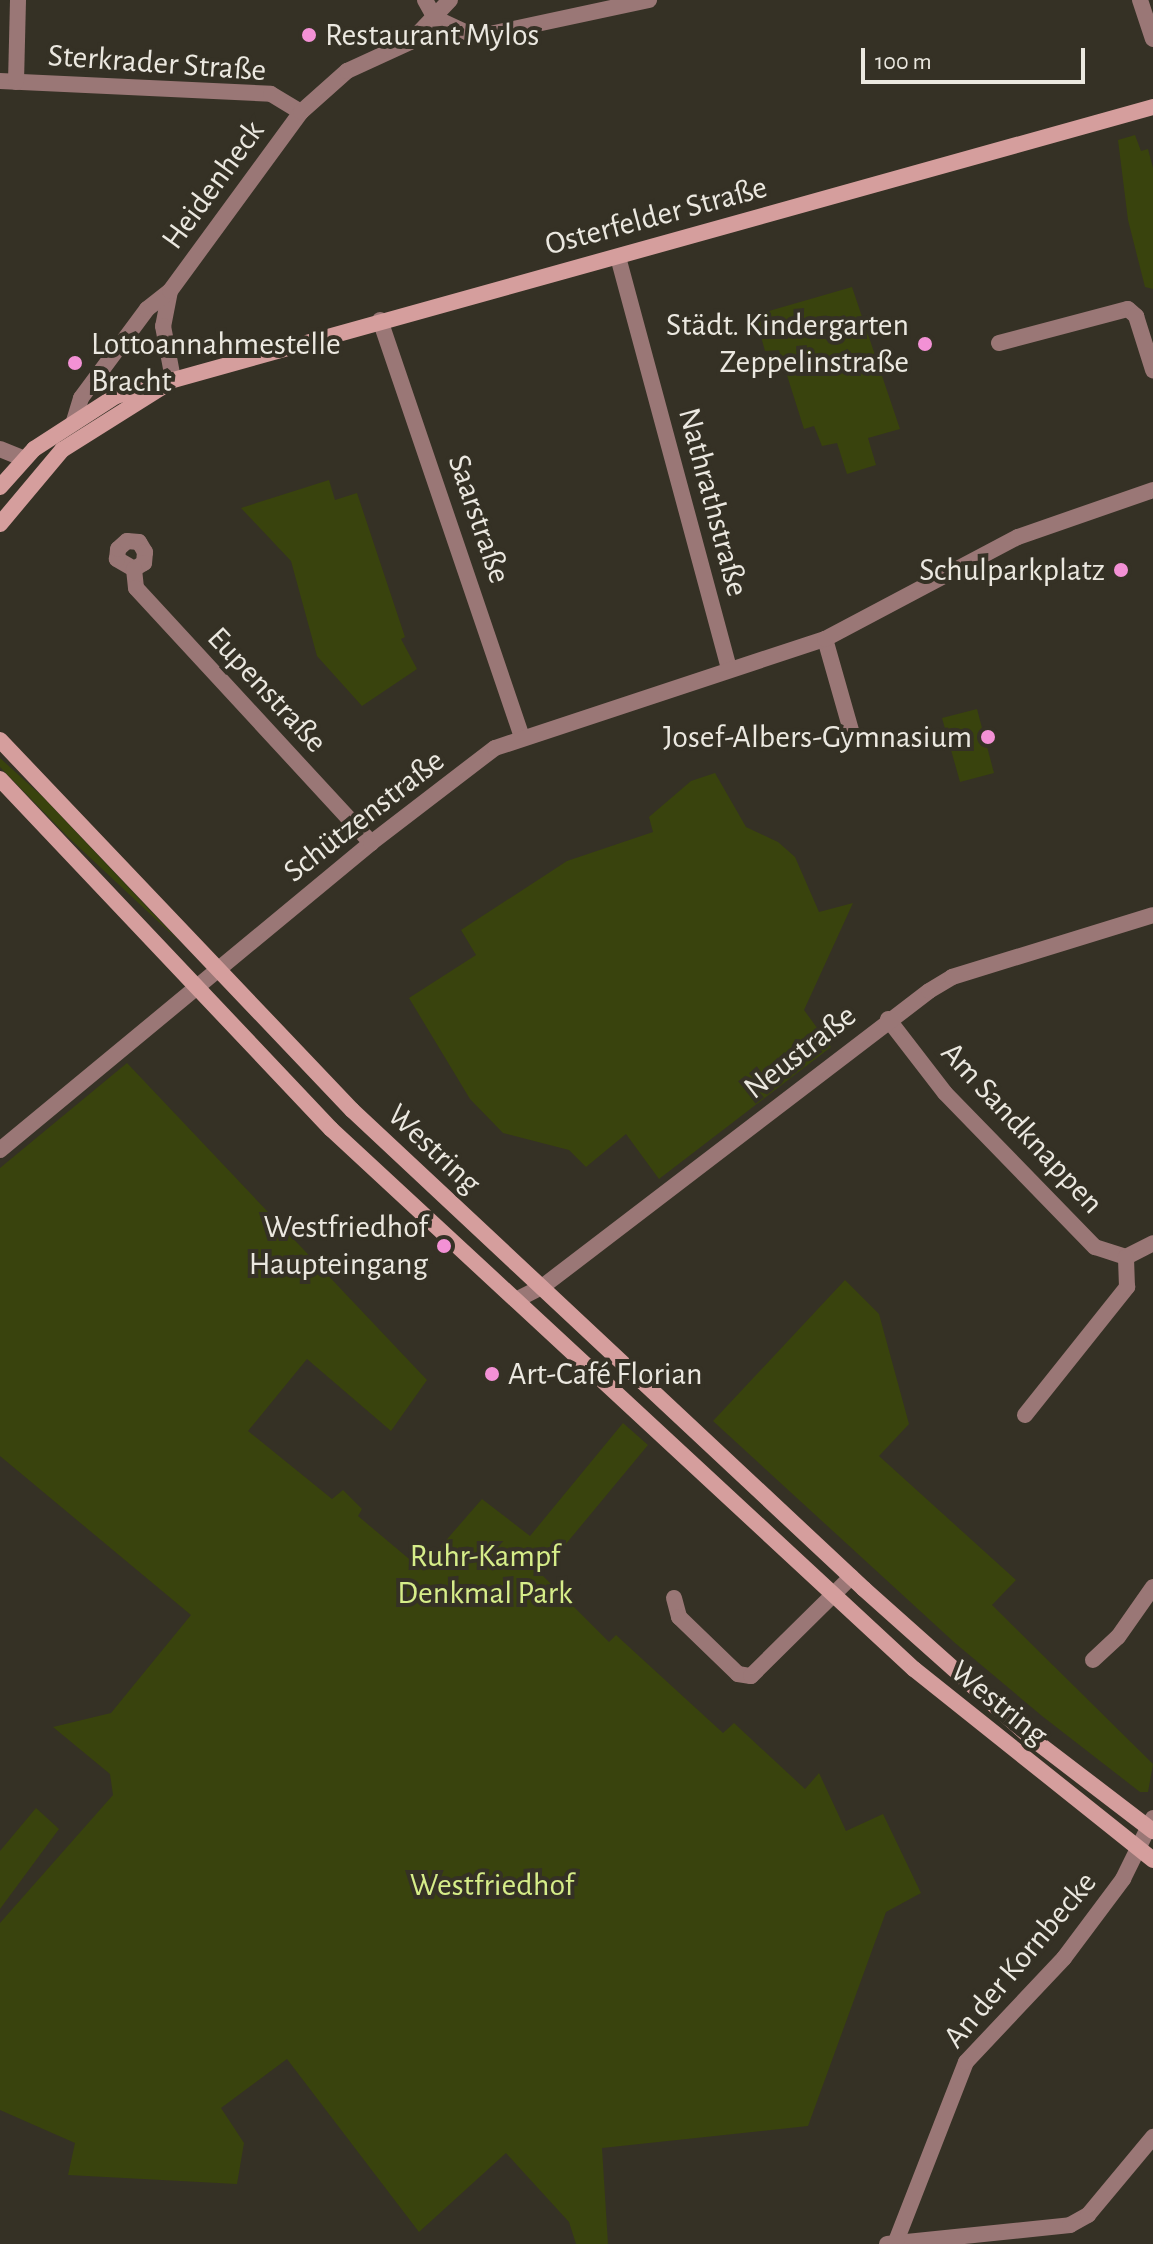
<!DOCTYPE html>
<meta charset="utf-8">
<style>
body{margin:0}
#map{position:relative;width:1153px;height:2244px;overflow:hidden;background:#353125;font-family:"Alegreya Sans",sans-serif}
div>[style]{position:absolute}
.green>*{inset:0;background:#39430d}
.street>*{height:16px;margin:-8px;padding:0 8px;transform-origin:8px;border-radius:8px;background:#9a7776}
.secondary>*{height:16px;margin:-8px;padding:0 8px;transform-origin:8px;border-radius:8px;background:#d59e9d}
.dots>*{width:22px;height:22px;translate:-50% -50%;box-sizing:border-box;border:4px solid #353125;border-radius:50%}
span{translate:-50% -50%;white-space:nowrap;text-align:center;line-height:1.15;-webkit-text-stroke:8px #353125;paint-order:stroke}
.poi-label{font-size:32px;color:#ebe8e0}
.left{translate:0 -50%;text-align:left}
.right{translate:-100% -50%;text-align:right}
.street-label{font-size:32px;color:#ebe8e0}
.park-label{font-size:32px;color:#d6ed89}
.scale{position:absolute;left:861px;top:48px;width:224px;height:36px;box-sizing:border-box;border:4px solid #ebe8e0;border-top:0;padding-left:10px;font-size:24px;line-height:28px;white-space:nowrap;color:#ebe8e0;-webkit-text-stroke:6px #353125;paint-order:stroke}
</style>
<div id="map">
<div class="green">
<div style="clip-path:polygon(1135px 135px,1141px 151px,1148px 149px,1153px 168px,1153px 289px,1145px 287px,1128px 220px,1118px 140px)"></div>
<div style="clip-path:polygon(852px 287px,900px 429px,868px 438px,876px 465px,847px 474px,837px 443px,822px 446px,814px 426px,804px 429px,779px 350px,765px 351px,755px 315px)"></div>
<div style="clip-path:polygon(329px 480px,335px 500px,357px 493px,405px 637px,401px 639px,417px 669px,362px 706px,317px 656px,291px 561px,241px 508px)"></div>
<div style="clip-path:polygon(977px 709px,994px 773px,960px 782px,942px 718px)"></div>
<div style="clip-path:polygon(0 758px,44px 798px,179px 941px,68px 837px,0 767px)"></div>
<div style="clip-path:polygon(715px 773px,746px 827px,778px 842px,795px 857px,819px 912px,853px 903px,804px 1010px,831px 1047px,659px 1179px,626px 1134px,586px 1167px,569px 1150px,503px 1133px,470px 1099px,409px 998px,476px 955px,461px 930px,567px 861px,653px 832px,649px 817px,691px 781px)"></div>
<div style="clip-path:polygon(127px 1063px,427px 1380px,391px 1431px,307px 1359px,248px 1431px,332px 1499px,343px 1490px,362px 1509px,358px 1516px,421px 1569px,482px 1499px,530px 1536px,623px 1423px,648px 1445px,541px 1574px,609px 1642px,616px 1635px,723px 1733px,734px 1723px,805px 1789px,819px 1773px,846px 1831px,883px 1814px,921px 1893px,886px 1912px,808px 2126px,602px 2148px,608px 2244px,576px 2244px,569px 2222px,506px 2153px,419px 2232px,287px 2059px,221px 2108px,244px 2143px,237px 2184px,68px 2175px,75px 2143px,0 2110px,0 1923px,113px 1795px,110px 1774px,53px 1727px,111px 1713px,191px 1615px,0 1456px,0 1168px)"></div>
<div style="clip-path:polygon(845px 1280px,879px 1314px,909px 1424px,879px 1456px,1016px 1580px,992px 1605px,1153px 1764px,1148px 1792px,1140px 1792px,1042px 1716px,955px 1643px,713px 1421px)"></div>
<div style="clip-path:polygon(36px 1808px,59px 1829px,0 1909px,0 1851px)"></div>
</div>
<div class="street">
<div style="left:425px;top:0;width:21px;rotate:61deg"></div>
<div style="left:1140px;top:0;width:41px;rotate:71.6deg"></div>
<div style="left:435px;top:18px;width:45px;rotate:24.9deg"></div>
<div style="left:476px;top:37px;width:177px;rotate:-12.1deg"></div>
<div style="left:0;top:81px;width:271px;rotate:2.7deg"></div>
<div style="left:271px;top:94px;width:35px;rotate:31deg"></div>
<div style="left:16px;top:82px;width:82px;rotate:-88.6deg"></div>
<div style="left:618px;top:257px;width:426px;rotate:74.9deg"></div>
<div style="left:170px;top:291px;width:36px;rotate:101deg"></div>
<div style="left:163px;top:326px;width:54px;rotate:79.3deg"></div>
<div style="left:380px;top:320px;width:441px;rotate:71.2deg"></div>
<div style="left:999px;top:343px;width:133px;rotate:-14.8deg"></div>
<div style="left:1128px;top:309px;width:11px;rotate:41deg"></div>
<div style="left:1136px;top:316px;width:57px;rotate:72.5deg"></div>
<div style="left:74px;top:421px;width:24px;rotate:-73deg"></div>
<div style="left:81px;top:398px;width:111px;rotate:-53.4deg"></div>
<div style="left:147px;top:309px;width:29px;rotate:-38deg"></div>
<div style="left:170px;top:291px;width:222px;rotate:-53.8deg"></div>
<div style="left:301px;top:112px;width:62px;rotate:-41.7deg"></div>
<div style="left:347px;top:71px;width:69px;rotate:-24.7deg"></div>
<div style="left:410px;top:42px;width:58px;rotate:-46.4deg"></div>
<div style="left:0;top:449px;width:24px;rotate:22deg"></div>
<div style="left:134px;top:569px;width:20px;rotate:-150deg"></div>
<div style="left:117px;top:559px;width:10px;rotate:-84deg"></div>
<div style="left:118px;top:549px;width:12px;rotate:-42deg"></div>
<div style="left:127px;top:541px;width:12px;rotate:5deg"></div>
<div style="left:139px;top:542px;width:12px;rotate:59deg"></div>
<div style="left:145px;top:552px;width:11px;rotate:95deg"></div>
<div style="left:144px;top:563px;width:12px;rotate:149deg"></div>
<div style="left:134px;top:569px;width:19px;rotate:84deg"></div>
<div style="left:136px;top:588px;width:347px;rotate:47.3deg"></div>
<div style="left:825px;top:639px;width:99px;rotate:74.1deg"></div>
<div style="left:888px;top:1019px;width:93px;rotate:52.4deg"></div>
<div style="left:945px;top:1093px;width:215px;rotate:45.8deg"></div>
<div style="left:1095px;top:1247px;width:33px;rotate:18deg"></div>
<div style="left:1126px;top:1257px;width:30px;rotate:-27deg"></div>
<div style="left:0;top:1150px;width:482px;rotate:-39.6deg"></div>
<div style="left:371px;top:843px;width:156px;rotate:-37.5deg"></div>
<div style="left:495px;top:748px;width:348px;rotate:-18.3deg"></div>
<div style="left:825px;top:639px;width:218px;rotate:-27.9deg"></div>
<div style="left:1018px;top:537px;width:143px;rotate:-19.2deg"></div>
<div style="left:516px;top:1300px;width:29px;rotate:-27deg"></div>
<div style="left:542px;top:1287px;width:487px;rotate:-37.4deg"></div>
<div style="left:929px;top:991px;width:27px;rotate:-31deg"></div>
<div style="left:952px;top:977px;width:210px;rotate:-17.1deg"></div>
<div style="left:1025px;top:1415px;width:164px;rotate:-51.4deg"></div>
<div style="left:1127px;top:1287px;width:30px;rotate:-92deg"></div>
<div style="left:674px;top:1598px;width:20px;rotate:75deg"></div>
<div style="left:679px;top:1617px;width:82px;rotate:44deg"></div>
<div style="left:738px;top:1674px;width:13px;rotate:9deg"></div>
<div style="left:751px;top:1676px;width:141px;rotate:-44.7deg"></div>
<div style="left:1093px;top:1660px;width:34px;rotate:-43deg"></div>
<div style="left:1118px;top:1637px;width:61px;rotate:-55deg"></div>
<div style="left:887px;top:2244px;width:184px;rotate:-5.9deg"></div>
<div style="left:1070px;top:2225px;width:21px;rotate:-29deg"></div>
<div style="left:1088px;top:2215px;width:102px;rotate:-50.2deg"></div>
<div style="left:895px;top:2244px;width:195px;rotate:-68.7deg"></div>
<div style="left:966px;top:2062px;width:143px;rotate:-46.7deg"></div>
<div style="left:1064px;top:1958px;width:99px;rotate:-53.2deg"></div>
<div style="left:1123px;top:1879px;width:68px;rotate:-63.8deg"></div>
</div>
<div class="secondary">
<div style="left:0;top:487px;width:51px;rotate:-48.2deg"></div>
<div style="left:34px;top:449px;width:98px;rotate:-32.9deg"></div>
<div style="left:116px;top:396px;width:1077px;rotate:-15.57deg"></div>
<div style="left:0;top:524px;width:97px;rotate:-50deg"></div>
<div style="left:62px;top:450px;width:118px;rotate:-32.2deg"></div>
<div style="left:0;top:740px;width:511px;rotate:46.43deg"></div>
<div style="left:352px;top:1110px;width:701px;rotate:43.09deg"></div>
<div style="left:864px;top:1589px;width:222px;rotate:41.7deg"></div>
<div style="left:1030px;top:1737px;width:155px;rotate:37.4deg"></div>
<div style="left:0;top:779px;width:482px;rotate:46.6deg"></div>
<div style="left:331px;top:1129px;width:795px;rotate:42.81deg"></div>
<div style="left:914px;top:1669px;width:306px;rotate:38.6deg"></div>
</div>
<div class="dots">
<div style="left:309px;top:35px;background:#f391d5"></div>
<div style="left:925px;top:344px;background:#f391d5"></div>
<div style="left:75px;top:363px;background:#f391d5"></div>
<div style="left:1121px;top:570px;background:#f391d5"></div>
<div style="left:988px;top:737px;background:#f391d5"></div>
<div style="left:444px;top:1246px;background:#f391d5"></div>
<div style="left:492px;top:1374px;background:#f391d5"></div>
</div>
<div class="poi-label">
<span class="left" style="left:325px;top:35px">Restaurant Mylos</span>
<span class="right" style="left:909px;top:344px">Städt. Kindergarten<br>Zeppelinstraße</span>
<span class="left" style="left:91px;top:363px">Lottoannahmestelle<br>Bracht</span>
<span class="right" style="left:1105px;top:570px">Schulparkplatz</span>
<span class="right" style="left:972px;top:737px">Josef-Albers-Gymnasium</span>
<span class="right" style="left:428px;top:1246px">Westfriedhof<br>Haupteingang</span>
<span class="left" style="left:508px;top:1374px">Art-Café Florian</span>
</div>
<div class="street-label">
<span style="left:157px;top:63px;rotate:4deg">Sterkrader Straße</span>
<span style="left:213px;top:185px;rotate:-54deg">Heidenheck</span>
<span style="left:656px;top:216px;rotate:-15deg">Osterfelder Straße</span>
<span style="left:713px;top:502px;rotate:75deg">Nathrathstraße</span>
<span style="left:479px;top:519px;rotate:71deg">Saarstraße</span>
<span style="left:267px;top:690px;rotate:47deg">Eupenstraße</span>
<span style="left:364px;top:816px;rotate:-38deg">Schützenstraße</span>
<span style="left:800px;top:1052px;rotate:-38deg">Neustraße</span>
<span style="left:1022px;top:1128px;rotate:47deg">Am Sandknappen</span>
<span style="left:434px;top:1149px;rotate:43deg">Westring</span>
<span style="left:999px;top:1703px;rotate:39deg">Westring</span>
<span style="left:1020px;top:1960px;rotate:-50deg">An der Kornbecke</span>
</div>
<div class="park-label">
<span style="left:485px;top:1575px">Ruhr-Kampf<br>Denkmal Park</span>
<span style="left:492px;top:1885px">Westfriedhof</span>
</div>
<div class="scale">100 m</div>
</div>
